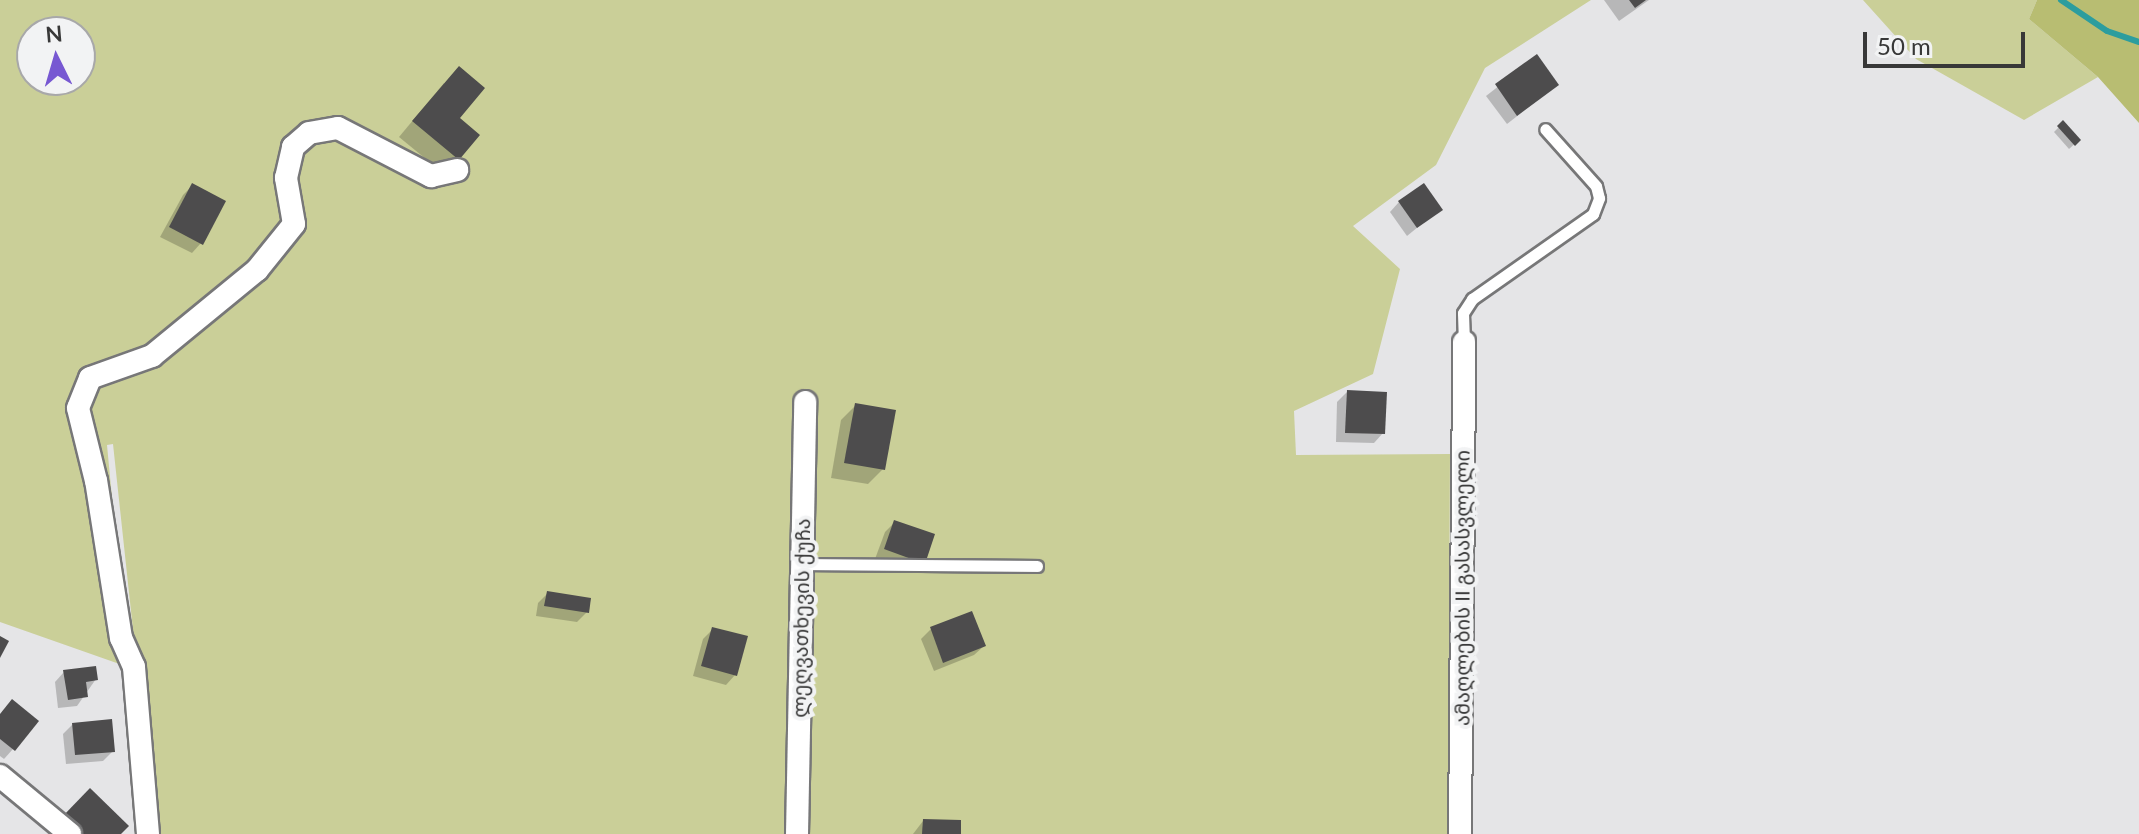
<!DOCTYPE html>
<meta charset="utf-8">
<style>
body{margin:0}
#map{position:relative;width:2139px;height:834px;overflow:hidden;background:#e5e5e7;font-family:Lato,"Noto Sans Georgian",sans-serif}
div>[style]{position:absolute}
.green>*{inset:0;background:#cacf98}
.forest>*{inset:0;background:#b8bd72}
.shadow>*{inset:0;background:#0003}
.stream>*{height:6px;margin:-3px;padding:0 3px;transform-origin:3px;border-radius:3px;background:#2c9d9e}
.building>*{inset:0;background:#4d4c4d}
.roads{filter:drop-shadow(2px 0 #777778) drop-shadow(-2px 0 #777778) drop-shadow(0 2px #777778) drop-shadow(0 -2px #777778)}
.service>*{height:11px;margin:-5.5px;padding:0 5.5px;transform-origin:5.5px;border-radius:5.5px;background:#fff}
.minor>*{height:22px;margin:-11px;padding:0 11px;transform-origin:11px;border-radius:11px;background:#fff}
span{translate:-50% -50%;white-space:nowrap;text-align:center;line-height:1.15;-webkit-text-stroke:8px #f2f3f4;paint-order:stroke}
.street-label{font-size:20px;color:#383838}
.north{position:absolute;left:16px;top:16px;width:80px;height:80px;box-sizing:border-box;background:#f2f3f4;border:2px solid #a8a8a9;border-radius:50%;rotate:355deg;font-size:22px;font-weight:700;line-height:32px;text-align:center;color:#383838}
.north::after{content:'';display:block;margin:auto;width:28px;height:36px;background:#7758d2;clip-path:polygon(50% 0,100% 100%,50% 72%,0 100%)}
.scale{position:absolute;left:1863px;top:32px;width:162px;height:36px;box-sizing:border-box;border:4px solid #383838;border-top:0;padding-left:10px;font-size:24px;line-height:28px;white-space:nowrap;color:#383838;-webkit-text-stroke:6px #f2f3f4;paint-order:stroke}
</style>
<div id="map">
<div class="green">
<div style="clip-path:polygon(evenodd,0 0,1591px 0,1485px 68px,1436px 165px,1353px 226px,1400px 269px,1373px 374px,1294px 411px,1296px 455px,1450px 454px,1448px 834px,155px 834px,113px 444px,107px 445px,128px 667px,0 622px,0 0,32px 32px,80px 32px,80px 80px,32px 80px,32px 32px)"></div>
<div style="clip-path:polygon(1863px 0,2037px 0,2029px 19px,2098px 77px,2024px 120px,1916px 59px)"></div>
</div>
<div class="forest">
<div style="clip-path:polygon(2037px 0,2139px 0,2139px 123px,2098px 77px,2029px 19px)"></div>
</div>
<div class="shadow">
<div style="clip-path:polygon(1604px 0,1649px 0,1619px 21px)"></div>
<div style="clip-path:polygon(1537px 56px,1557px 85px,1507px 124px,1486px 96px)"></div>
<div style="clip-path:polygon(444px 83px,457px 159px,443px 173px,399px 137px)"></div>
<div style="clip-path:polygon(2063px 123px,2079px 140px,2069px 149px,2054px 132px)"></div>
<div style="clip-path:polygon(192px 186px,201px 243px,192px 253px,160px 237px,183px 195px)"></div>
<div style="clip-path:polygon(1399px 202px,1440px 209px,1407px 236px,1390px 212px)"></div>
<div style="clip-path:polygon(1347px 392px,1383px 433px,1374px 443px,1336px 442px,1337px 402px)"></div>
<div style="clip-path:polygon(856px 405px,883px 469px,868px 484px,831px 478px,841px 420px)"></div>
<div style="clip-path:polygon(895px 522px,923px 563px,913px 572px,875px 559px,885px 532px)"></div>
<div style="clip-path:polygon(547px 594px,587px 612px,577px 622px,536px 616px,538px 603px)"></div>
<div style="clip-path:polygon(713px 629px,735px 675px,726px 685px,693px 676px,703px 639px)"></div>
<div style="clip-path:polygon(931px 629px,984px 646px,974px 655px,934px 671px,921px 639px)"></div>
<div style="clip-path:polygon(64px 672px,96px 679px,77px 706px,58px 708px,55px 682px)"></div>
<div style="clip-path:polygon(0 714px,13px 749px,4px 759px,0 756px)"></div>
<div style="clip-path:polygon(73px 724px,113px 751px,103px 761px,66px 764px,63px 734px)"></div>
<div style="clip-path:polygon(923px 821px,959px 834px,913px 834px)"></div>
</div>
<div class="stream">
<div style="left:2061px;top:0;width:55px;rotate:34deg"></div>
<div style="left:2107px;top:31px;width:34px;rotate:19deg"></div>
</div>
<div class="building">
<div style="clip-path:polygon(1629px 0,1646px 0,1635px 8px)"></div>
<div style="clip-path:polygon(1537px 54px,1559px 85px,1517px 116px,1495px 84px)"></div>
<div style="clip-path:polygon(459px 66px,485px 88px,460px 118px,480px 135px,459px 160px,412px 121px)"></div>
<div style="clip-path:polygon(2063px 120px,2081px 140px,2075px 146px,2057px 126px)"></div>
<div style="clip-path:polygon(192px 183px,226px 201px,203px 245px,169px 227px)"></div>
<div style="clip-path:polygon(1424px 183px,1443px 210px,1417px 228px,1398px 201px)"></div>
<div style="clip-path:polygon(1347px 390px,1387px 392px,1385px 434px,1345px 433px)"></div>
<div style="clip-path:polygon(855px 403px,896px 410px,885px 470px,844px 463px)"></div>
<div style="clip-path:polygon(894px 520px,935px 534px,925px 564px,884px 549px)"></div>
<div style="clip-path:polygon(547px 591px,591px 598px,589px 613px,544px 606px)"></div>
<div style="clip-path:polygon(972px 611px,986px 646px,943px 663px,930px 627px)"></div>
<div style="clip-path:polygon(712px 627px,748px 636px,737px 676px,701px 666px)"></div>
<div style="clip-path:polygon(0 636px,9px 641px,0 658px)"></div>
<div style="clip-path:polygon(96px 666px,98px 680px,86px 682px,88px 697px,68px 700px,63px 670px)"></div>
<div style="clip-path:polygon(12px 699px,39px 721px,15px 751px,0 739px,0 714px)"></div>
<div style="clip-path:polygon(112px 719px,115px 752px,75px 755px,72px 723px)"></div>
<div style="clip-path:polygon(90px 788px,129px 826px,121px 834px,80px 834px,62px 817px)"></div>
<div style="clip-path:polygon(923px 819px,961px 820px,961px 834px,922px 834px)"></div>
</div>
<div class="roads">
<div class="service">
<div style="left:1464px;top:342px;width:29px;rotate:-92deg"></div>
<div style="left:1463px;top:313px;width:17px;rotate:-57deg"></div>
<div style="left:1472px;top:299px;width:148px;rotate:-35.1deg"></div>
<div style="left:1593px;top:214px;width:17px;rotate:-69deg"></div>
<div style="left:1599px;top:198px;width:12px;rotate:-104deg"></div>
<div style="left:1596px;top:186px;width:76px;rotate:-131.8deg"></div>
<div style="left:802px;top:564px;width:235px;rotate:0.5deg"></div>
</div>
<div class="minor">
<div style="left:0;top:776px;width:91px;rotate:39.6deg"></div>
<div style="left:148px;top:834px;width:168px;rotate:-94.8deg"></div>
<div style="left:134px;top:667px;width:32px;rotate:-114deg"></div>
<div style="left:121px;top:638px;width:159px;rotate:-99deg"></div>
<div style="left:96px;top:481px;width:75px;rotate:-103.9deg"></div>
<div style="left:78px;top:408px;width:32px;rotate:-68deg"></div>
<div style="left:90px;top:378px;width:66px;rotate:-19.5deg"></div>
<div style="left:152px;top:356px;width:136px;rotate:-39.3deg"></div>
<div style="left:257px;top:270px;width:59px;rotate:-51.2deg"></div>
<div style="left:294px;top:224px;width:47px;rotate:-99.9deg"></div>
<div style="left:286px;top:178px;width:32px;rotate:-77deg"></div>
<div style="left:293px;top:147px;width:21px;rotate:-41deg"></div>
<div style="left:309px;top:133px;width:29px;rotate:-10deg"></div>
<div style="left:338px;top:128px;width:105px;rotate:27.3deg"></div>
<div style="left:431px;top:176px;width:27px;rotate:-13deg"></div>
<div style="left:797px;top:834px;width:432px;rotate:-88.9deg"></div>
<div style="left:1460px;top:834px;width:492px;rotate:-89.5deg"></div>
</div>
</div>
<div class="street-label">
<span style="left:1462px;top:588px;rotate:-90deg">ამაღლების II გასასვლელი</span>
<span style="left:801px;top:618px;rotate:-89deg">ლეღვათხევის ქუჩა</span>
</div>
<div class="north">N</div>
<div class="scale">50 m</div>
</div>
